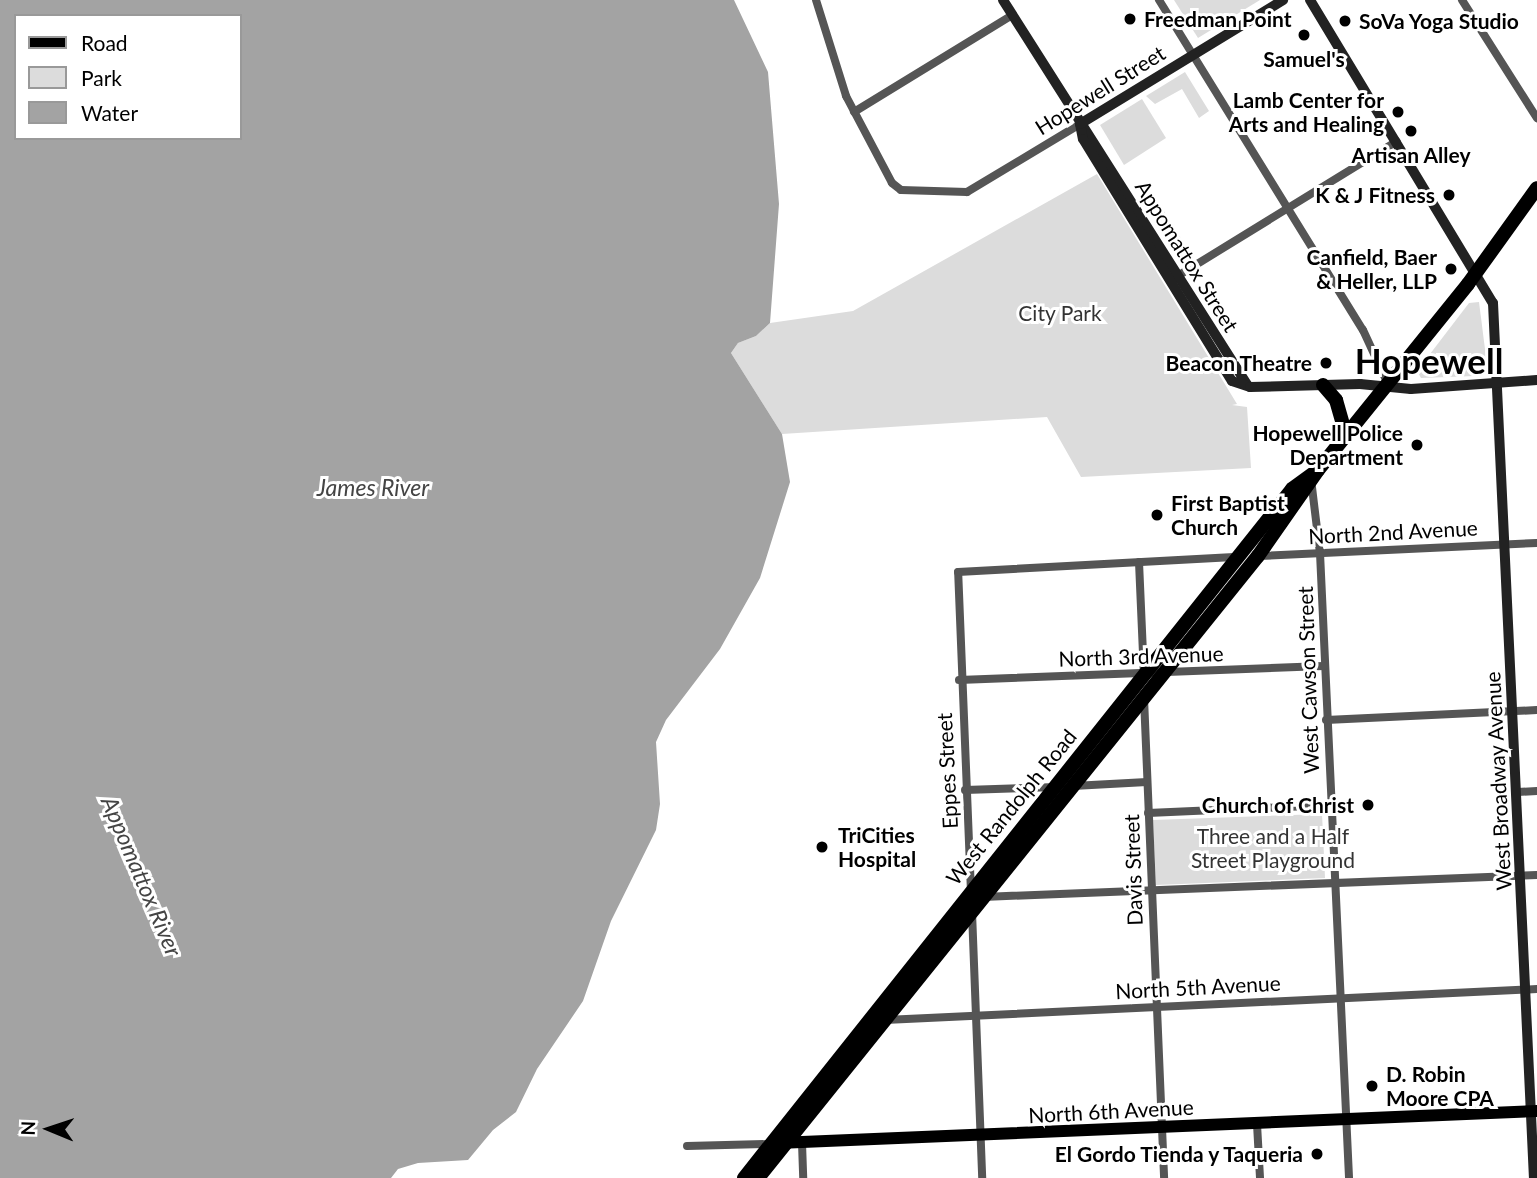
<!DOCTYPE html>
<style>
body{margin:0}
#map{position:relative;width:1537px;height:1178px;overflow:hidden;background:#fff;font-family:Lato,sans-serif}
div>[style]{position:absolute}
.green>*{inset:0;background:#dcdcdc}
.water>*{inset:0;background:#a3a3a3}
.street>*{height:8px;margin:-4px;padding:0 4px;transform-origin:4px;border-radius:4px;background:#555}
.secondary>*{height:10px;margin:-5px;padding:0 5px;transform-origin:5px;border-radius:5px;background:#222}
.primary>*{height:12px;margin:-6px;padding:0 6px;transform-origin:6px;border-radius:6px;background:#000}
.highway>*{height:14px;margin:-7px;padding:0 7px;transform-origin:7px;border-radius:7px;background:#000}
.dots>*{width:19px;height:19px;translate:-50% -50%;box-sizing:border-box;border:4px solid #fff;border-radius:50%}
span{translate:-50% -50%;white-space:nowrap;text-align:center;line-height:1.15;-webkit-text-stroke:6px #fff;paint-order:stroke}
.poi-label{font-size:21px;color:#000;font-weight:700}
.left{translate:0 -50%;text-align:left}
.right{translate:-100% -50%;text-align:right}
.street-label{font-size:21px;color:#000}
.park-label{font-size:21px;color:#333}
.water-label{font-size:23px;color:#444;font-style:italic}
.town-label{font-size:35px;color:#000;font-weight:700}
.legend{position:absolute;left:14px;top:14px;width:228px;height:126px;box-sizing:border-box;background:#fff;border:2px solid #999;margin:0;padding:9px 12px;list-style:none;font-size:21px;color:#000}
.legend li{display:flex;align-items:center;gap:14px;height:35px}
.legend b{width:35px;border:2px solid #999}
.north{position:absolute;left:14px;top:1094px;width:70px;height:70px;-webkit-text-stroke:5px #fff;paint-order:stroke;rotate:272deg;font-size:19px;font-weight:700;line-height:28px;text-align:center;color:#000}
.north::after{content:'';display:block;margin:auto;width:24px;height:32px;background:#000;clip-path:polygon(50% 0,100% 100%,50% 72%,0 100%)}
</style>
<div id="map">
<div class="green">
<div style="clip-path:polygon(1174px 0,1260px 0,1198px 38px)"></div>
<div style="clip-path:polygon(1185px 72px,1209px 111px,1199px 118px,1182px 89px,1155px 104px,1146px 96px)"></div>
<div style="clip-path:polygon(1142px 99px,1166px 138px,1124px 165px,1100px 125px)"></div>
<div style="clip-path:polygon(1097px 174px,1237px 404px,1232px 405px,1247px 407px,1251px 468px,1081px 477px,1047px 417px,782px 434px,731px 353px,738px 343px,756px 336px,770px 323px,853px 311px)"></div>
<div style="clip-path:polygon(1152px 192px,1189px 251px,1181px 256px,1144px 197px)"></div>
<div style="clip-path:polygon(1479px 302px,1486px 357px,1483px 372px,1475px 376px,1421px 378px,1417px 371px,1469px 303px)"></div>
<div style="clip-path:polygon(1322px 814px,1325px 878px,1156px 885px,1153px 820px)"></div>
</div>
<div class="water">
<div style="clip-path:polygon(evenodd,0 0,734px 0,768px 72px,779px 204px,770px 323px,756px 336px,738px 343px,731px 353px,782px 434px,790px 482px,760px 578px,720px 649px,666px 720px,656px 742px,660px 804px,656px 830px,611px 921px,583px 1001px,537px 1069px,516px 1112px,493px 1130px,468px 1160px,418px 1163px,398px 1169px,391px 1178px,0 1178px,0 0,16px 16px,240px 16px,240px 138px,16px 138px,16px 16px)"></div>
</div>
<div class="street">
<div style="left:816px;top:0;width:101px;rotate:72.6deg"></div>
<div style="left:846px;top:96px;width:98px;rotate:62.1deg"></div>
<div style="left:892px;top:183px;width:11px;rotate:38deg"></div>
<div style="left:901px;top:190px;width:66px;rotate:1.7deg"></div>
<div style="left:967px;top:192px;width:132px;rotate:-31deg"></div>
<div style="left:1159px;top:0;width:388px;rotate:58.3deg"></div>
<div style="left:1363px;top:330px;width:60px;rotate:65.2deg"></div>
<div style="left:1462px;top:0;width:140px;rotate:57.6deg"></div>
<div style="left:854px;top:112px;width:185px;rotate:-31.5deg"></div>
<div style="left:1176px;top:277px;width:259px;rotate:-31.6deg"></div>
<div style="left:1311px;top:479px;width:75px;rotate:83.1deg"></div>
<div style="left:1320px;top:553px;width:626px;rotate:87.34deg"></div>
<div style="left:1259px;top:556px;width:278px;rotate:-2.7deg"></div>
<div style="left:1139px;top:562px;width:113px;rotate:87.5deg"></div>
<div style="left:959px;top:680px;width:365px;rotate:-2.2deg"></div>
<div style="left:1144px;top:698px;width:480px;rotate:87.6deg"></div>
<div style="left:1326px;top:720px;width:211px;rotate:-2.7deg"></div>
<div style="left:1073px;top:786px;width:74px;rotate:-3.1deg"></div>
<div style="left:965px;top:790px;width:92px;rotate:-1.9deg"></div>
<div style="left:1518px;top:792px;width:19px;rotate:-3deg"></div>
<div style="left:1148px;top:813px;width:182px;rotate:-2.5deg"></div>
<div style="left:971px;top:892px;width:320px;rotate:-92.3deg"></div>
<div style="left:958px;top:572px;width:281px;rotate:-3.1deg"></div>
<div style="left:983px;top:897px;width:554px;rotate:-2.27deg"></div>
<div style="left:972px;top:912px;width:266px;rotate:87.8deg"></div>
<div style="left:885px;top:1020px;width:653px;rotate:-2.72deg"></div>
<div style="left:1257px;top:1124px;width:54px;rotate:86.8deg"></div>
<div style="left:802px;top:1143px;width:35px;rotate:88deg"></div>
<div style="left:687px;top:1146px;width:84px;rotate:-1.4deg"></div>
</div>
<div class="secondary">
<div style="left:1003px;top:0;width:455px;rotate:57.6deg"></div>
<div style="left:1310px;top:0;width:354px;rotate:58.9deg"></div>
<div style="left:1493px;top:303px;width:876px;rotate:87.32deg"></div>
<div style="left:1080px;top:124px;width:15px;rotate:79deg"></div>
<div style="left:1083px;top:139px;width:284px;rotate:58.4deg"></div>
<div style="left:1232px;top:381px;width:19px;rotate:18deg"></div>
<div style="left:1250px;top:387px;width:110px;rotate:-1.6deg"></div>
<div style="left:1360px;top:384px;width:51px;rotate:5.6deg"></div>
<div style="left:1411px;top:389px;width:126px;rotate:-4.1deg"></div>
<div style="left:1080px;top:124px;width:238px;rotate:-31.4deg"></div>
</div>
<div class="primary">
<div style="left:778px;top:1143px;width:760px;rotate:-2.41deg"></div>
</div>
<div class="highway">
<div style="left:1323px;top:385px;width:20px;rotate:49deg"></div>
<div style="left:1336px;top:400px;width:37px;rotate:74deg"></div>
<div style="left:744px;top:1178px;width:880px;rotate:-51.5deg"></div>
<div style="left:1292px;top:489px;width:31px;rotate:-36deg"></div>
<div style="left:758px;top:1178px;width:798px;rotate:-51.21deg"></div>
<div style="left:1258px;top:556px;width:105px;rotate:-55.1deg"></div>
<div style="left:1318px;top:470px;width:239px;rotate:-51.1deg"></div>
<div style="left:1468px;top:284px;width:118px;rotate:-54.3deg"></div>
</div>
<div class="dots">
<div style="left:1130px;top:19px;background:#000"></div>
<div style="left:1345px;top:21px;background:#000"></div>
<div style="left:1304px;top:35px;background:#000"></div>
<div style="left:1398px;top:112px;background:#000"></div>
<div style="left:1411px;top:131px;background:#000"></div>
<div style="left:1449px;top:195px;background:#000"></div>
<div style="left:1451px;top:269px;background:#000"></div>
<div style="left:1326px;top:363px;background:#000"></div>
<div style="left:1417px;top:445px;background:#000"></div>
<div style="left:1157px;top:515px;background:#000"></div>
<div style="left:1368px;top:805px;background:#000"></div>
<div style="left:822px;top:847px;background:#000"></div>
<div style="left:1372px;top:1086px;background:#000"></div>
<div style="left:1317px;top:1154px;background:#000"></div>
</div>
<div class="poi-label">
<span class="left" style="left:1144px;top:19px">Freedman Point</span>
<span class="left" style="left:1359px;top:21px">SoVa Yoga Studio</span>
<span style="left:1304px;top:59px">Samuel's</span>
<span class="right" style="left:1384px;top:112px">Lamb Center for<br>Arts and Healing</span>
<span style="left:1411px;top:155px">Artisan Alley</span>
<span class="right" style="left:1435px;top:195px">K &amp; J Fitness</span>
<span class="right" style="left:1437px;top:269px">Canfield, Baer<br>&amp; Heller, LLP</span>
<span class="right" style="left:1312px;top:363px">Beacon Theatre</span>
<span class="right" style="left:1403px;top:445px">Hopewell Police<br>Department</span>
<span class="left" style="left:1171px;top:515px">First Baptist<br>Church</span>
<span class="right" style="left:1354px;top:805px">Church of Christ</span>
<span class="left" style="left:838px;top:847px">TriCities<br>Hospital</span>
<span class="left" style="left:1386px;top:1086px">D. Robin<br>Moore CPA</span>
<span class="right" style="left:1303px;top:1154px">El Gordo Tienda y Taqueria</span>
</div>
<div class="street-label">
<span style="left:1100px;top:90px;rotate:-32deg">Hopewell Street</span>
<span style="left:1187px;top:256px;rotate:58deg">Appomattox Street</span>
<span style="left:1393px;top:532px;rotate:-3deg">North 2nd Avenue</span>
<span style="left:1141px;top:656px;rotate:-2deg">North 3rd Avenue</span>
<span style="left:1308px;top:680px;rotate:-92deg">West Cawson Street</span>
<span style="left:947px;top:771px;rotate:-93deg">Eppes Street</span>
<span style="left:1498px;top:781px;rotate:-93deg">West Broadway Avenue</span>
<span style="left:1011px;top:807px;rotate:-51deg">West Randolph Road</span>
<span style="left:1133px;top:870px;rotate:-92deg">Davis Street</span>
<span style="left:1198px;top:987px;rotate:-3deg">North 5th Avenue</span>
<span style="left:1111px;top:1111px;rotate:-3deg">North 6th Avenue</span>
</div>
<div class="park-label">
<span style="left:1060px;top:313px">City Park</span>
<span style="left:1273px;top:848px">Three and a Half<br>Street Playground</span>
</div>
<div class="water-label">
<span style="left:373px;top:487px">James River</span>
<span style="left:142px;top:876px;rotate:67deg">Appomattox River</span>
</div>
<div class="town-label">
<span style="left:1429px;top:360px">Hopewell</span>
</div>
<ul class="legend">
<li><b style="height:9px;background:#000"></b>Road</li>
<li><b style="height:19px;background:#dcdcdc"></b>Park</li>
<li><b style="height:19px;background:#a3a3a3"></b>Water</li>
</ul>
<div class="north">N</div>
</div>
